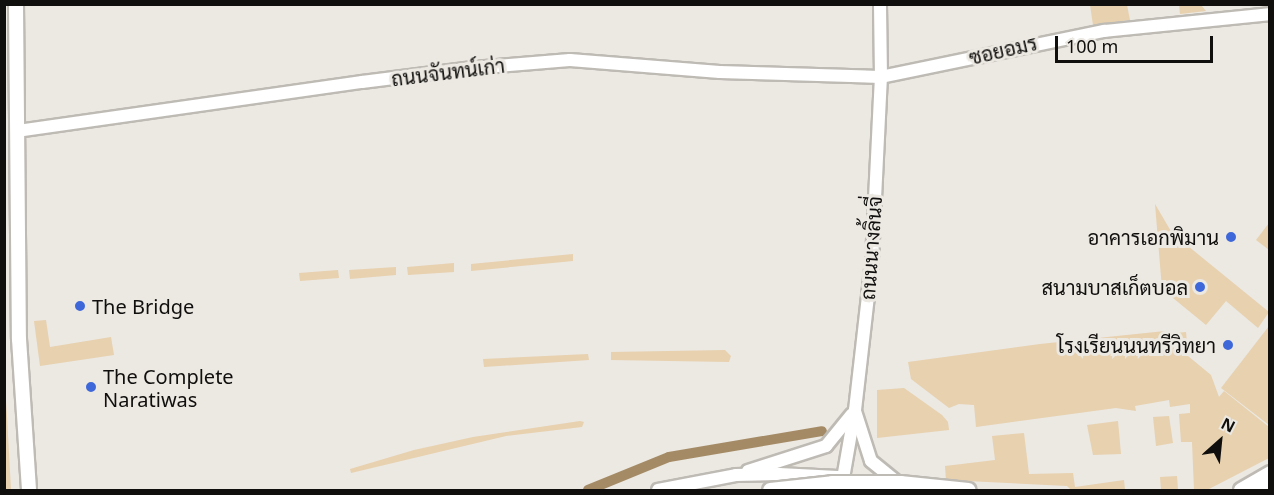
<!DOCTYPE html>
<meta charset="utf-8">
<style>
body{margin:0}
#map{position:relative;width:1274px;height:495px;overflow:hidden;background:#ece8e2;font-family:"Noto Sans",Sarabun,sans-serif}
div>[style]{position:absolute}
.green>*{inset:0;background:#e7d1af}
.canal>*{height:10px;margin:-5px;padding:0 5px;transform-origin:5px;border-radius:5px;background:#a48b66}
.roads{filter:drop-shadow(2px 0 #bebab4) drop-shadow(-2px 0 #bebab4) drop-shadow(0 2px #bebab4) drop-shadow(0 -2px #bebab4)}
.secondary>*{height:12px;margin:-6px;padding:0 6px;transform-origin:6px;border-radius:6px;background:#fff}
.primary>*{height:14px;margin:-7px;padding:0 7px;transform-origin:7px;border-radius:7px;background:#fff}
.highway>*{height:15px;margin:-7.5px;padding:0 7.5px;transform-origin:7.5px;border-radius:7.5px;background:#fff}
.bridges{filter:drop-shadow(2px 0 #bebab4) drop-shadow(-2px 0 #bebab4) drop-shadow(0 2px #bebab4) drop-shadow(0 -2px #bebab4)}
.highway-bridge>*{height:15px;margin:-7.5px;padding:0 7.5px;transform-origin:7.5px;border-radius:7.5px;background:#fff}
.dots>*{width:16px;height:16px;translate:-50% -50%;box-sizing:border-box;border:3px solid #ece8e2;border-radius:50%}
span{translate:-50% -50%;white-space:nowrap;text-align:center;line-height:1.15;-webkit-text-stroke:6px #ece8e2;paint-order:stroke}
.street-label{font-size:20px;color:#100f0d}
.poi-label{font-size:20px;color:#100f0d}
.right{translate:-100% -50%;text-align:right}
.left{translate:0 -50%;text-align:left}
.frame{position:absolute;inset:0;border:6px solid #100f0d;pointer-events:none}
.north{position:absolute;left:1190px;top:411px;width:60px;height:60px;-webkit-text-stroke:4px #ece8e2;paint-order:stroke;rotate:27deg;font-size:16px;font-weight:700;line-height:24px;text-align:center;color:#100f0d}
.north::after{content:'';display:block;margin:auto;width:21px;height:27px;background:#100f0d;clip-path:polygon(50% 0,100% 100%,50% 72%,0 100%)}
.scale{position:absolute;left:1055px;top:36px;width:158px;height:27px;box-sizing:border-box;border:3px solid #100f0d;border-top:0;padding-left:8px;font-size:18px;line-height:21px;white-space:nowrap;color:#100f0d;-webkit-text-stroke:4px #ece8e2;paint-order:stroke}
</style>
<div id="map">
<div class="green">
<div style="clip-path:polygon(1090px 5px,1127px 5px,1130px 20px,1093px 25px)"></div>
<div style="clip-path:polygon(1179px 5px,1201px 5px,1206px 11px,1180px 14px)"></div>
<div style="clip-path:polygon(1155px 204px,1172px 233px,1269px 312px,1258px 328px,1226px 301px,1206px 325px,1162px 289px)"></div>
<div style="clip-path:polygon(1269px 223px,1269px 250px,1256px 240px)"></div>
<div style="clip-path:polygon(573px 254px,573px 261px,471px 271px,471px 264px)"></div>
<div style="clip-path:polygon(454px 263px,454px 272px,408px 275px,407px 267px)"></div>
<div style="clip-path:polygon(396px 267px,396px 275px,350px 279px,349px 270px)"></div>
<div style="clip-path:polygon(338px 270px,339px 278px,300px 281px,299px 273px)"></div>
<div style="clip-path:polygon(46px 320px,50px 347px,111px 337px,114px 355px,40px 366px,34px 321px)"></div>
<div style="clip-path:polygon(1269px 326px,1269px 425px,1221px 388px)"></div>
<div style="clip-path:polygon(1165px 331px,1166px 334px,1186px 332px,1188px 356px,1211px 375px,1219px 397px,1224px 391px,1269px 427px,1269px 458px,1207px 490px,1194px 490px,1192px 442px,1181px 442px,1179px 414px,1190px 413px,1190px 404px,1170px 407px,1169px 400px,1135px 406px,1136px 411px,1116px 408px,976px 427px,974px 405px,959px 404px,949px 408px,911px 379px,908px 362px,1040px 344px)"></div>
<div style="clip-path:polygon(725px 350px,731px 356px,729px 362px,611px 360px,611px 352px)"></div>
<div style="clip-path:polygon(588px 354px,589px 360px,484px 367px,483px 359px)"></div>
<div style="clip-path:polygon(4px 372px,7px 416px,11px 490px,5px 489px)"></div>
<div style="clip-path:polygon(904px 388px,942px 415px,948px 422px,949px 430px,877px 438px,877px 390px)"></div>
<div style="clip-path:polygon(1169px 416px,1173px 443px,1156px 446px,1153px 417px)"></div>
<div style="clip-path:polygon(580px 421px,584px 422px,582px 427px,506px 436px,351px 473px,350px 469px,414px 450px,473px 437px)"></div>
<div style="clip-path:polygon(1118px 421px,1121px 454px,1093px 455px,1087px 425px)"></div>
<div style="clip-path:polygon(1024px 433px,1029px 474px,1073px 473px,1075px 487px,1124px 480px,1125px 490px,1071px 490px,1067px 486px,946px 480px,945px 466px,995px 460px,992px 436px)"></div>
<div style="clip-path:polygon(1177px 476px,1178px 490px,1161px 490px,1160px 477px)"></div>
</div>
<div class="canal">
<div style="left:588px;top:490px;width:87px;rotate:-22.2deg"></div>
<div style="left:669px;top:457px;width:155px;rotate:-9.6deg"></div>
</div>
<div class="roads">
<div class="secondary">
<div style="left:17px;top:131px;width:348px;rotate:-8.1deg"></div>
<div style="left:362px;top:82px;width:112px;rotate:-7.2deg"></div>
<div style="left:473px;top:68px;width:97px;rotate:-4.7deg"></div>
<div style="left:570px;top:60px;width:150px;rotate:4.6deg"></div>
<div style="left:720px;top:72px;width:161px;rotate:1.8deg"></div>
<div style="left:881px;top:77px;width:228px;rotate:-11.7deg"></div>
<div style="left:1104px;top:31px;width:167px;rotate:-5.8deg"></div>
<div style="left:855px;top:411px;width:52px;rotate:72.3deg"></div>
<div style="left:871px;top:461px;width:38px;rotate:39deg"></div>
<div style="left:748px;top:471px;width:82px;rotate:-17.8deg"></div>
<div style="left:826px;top:446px;width:41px;rotate:-50.9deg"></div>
<div style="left:658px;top:490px;width:79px;rotate:-10.9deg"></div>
<div style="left:736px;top:475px;width:43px;rotate:-1.3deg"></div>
<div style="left:779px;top:474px;width:59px;rotate:2.9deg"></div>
<div style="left:841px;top:490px;width:81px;rotate:-80.1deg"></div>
<div style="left:855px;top:410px;width:151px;rotate:-83.5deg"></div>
<div style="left:872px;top:260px;width:183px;rotate:-87.2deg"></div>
<div style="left:881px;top:77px;width:73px;rotate:-90.8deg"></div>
</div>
<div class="primary">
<div style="left:16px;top:4px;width:335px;rotate:89.5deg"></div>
<div style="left:19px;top:339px;width:151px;rotate:86.2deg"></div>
<div style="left:1241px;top:490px;width:34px;rotate:-30deg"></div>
</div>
<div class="highway">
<div style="left:1258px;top:490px;width:12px;rotate:-14deg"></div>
</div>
</div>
<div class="bridges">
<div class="highway-bridge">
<div style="left:770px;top:490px;width:62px;rotate:-6.4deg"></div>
<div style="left:832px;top:483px;width:68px"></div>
<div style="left:900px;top:483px;width:68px;rotate:5.9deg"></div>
</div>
</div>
<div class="dots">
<div style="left:1231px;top:237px;background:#3e68da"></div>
<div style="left:1200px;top:287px;background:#3e68da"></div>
<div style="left:80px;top:306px;background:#3e68da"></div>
<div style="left:1228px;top:345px;background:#3e68da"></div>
<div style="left:91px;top:387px;background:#3e68da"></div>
</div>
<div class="street-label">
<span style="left:1003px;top:50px;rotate:-13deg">ซอยอมร</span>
<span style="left:448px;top:72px;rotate:-7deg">ถนนจันทน์เก่า</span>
<span style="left:871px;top:248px;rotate:-86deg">ถนนนางลิ้นจี่</span>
</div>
<div class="poi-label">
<span class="right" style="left:1219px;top:237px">อาคารเอกพิมาน</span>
<span class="right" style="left:1188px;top:287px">สนามบาสเก็ตบอล</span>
<span class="left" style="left:92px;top:306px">The Bridge</span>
<span class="right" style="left:1216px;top:345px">โรงเรียนนนทรีวิทยา</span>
<span class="left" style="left:103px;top:388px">The Complete<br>Naratiwas</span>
</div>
<div class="frame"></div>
<div class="north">N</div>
<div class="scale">100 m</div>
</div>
